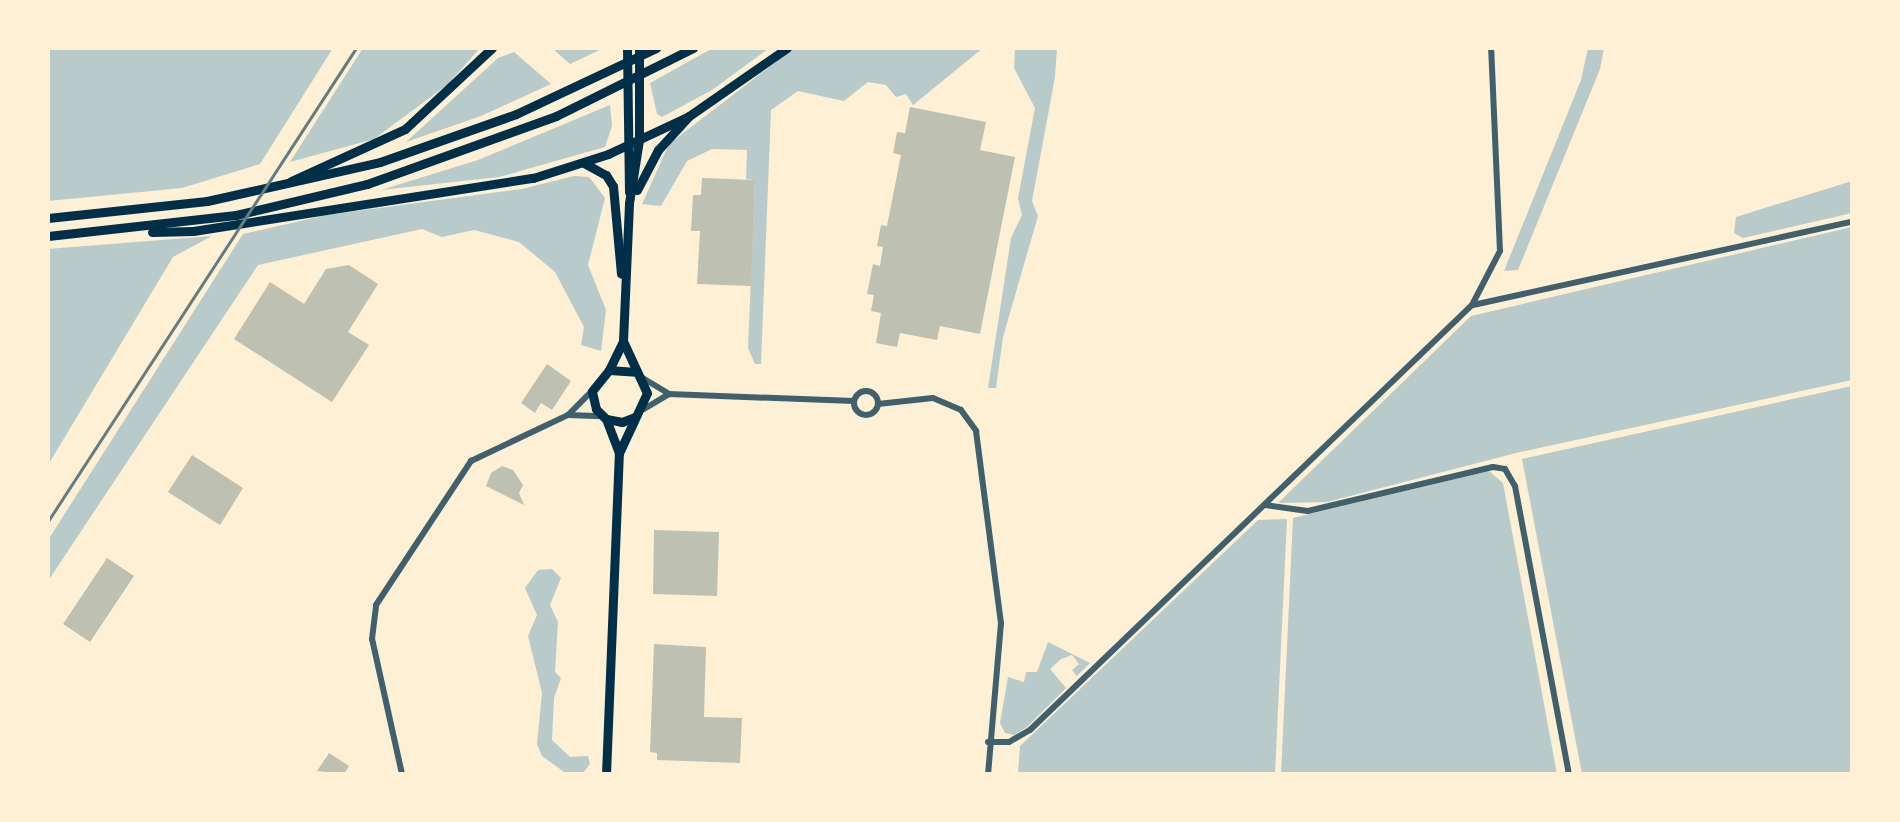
<!DOCTYPE html>
<style>
body{margin:0}
#map{position:relative;width:1900px;height:822px;overflow:hidden;background:#fdf0d5;font-family:Cabin,sans-serif}
div>[style]{position:absolute}
.green>*{inset:0;background:#b9caca}
.building>*{inset:0;background:#bec0b2}
.minor>*{height:6px;margin:-3px;padding:0 3px;transform-origin:3px;border-radius:3px;background:#3f606c}
.minor>.ring{margin:-3px;padding:0;box-sizing:content-box;background:none;border:6px solid #3f606c;border-radius:50%}
.primary>*{height:9px;margin:-4.5px;padding:0 4.5px;transform-origin:4.5px;border-radius:4.5px;background:#003049}
.rail>*{height:3px;margin:-1.5px;padding:0 1.5px;transform-origin:1.5px;border-radius:1.5px;background:#657d81}
span{translate:-50% -50%;white-space:nowrap;text-align:center;line-height:1.15;-webkit-text-stroke:6px #fdf0d5;paint-order:stroke}
.frame{position:absolute;inset:0;border:50px solid #fdf0d5;pointer-events:none}
</style>
<div id="map">
<div class="green">
<div style="clip-path:polygon(48px 48px,333px 48px,260px 164px,182px 188px,48px 201px)"></div>
<div style="clip-path:polygon(363px 48px,480px 48px,447px 85px,374px 139px,290px 162px)"></div>
<div style="clip-path:polygon(552px 48px,604px 48px,570px 64px)"></div>
<div style="clip-path:polygon(713px 48px,769px 48px,712px 90px,662px 117px,657px 114px,650px 83px)"></div>
<div style="clip-path:polygon(794px 48px,983px 48px,913px 105px,906px 94px,896px 97px,886px 85px,868px 82px,844px 101px,798px 91px,771px 110px,761px 364px,755px 364px,748px 348px,755px 180px,746px 179px,747px 150px,712px 149px,687px 161px,661px 206px,642px 204px,669px 144px)"></div>
<div style="clip-path:polygon(1015px 48px,1057px 48px,1055px 77px,1032px 201px,1038px 216px,1003px 337px,996px 388px,988px 388px,1011px 238px,1022px 215px,1018px 198px,1035px 108px,1014px 68px)"></div>
<div style="clip-path:polygon(1588px 48px,1604px 48px,1600px 69px,1518px 270px,1504px 271px,1581px 80px)"></div>
<div style="clip-path:polygon(514px 52px,551px 84px,481px 116px,406px 142px,498px 58px)"></div>
<div style="clip-path:polygon(610px 105px,612px 126px,605px 147px,499px 177px,381px 190px,478px 160px)"></div>
<div style="clip-path:polygon(574px 176px,589px 177px,605px 198px,588px 265px,606px 310px,601px 351px,581px 345px,584px 327px,555px 272px,519px 242px,474px 230px,442px 237px,422px 229px,258px 265px,48px 581px,48px 540px,243px 234px,327px 215px,522px 189px)"></div>
<div style="clip-path:polygon(1852px 181px,1852px 213px,1743px 238px,1734px 233px,1736px 217px)"></div>
<div style="clip-path:polygon(1852px 227px,1852px 380px,1516px 453px,1327px 502px,1278px 503px,1471px 316px)"></div>
<div style="clip-path:polygon(212px 236px,173px 257px,48px 465px,48px 249px)"></div>
<div style="clip-path:polygon(1852px 386px,1852px 774px,1582px 774px,1522px 459px)"></div>
<div style="clip-path:polygon(1489px 471px,1503px 483px,1557px 774px,1281px 774px,1293px 518px)"></div>
<div style="clip-path:polygon(1287px 519px,1275px 774px,1018px 774px,1020px 746px,1258px 520px)"></div>
<div style="clip-path:polygon(552px 569px,561px 578px,550px 605px,558px 622px,555px 672px,561px 678px,554px 698px,552px 740px,570px 757px,588px 756px,590px 764px,582px 774px,567px 774px,542px 756px,537px 744px,542px 693px,528px 636px,537px 615px,525px 588px,538px 570px)"></div>
<div style="clip-path:polygon(1048px 642px,1090px 663px,1077px 676px,1072px 670px,1079px 664px,1072px 655px,1061px 659px,1050px 669px,1066px 688px,1027px 727px,1014px 735px,1005px 733px,1000px 723px,1008px 677px,1024px 682px,1026px 672px,1037px 672px)"></div>
</div>
<div class="building">
<div style="clip-path:polygon(910px 107px,986px 122px,980px 150px,1015px 157px,980px 334px,940px 326px,937px 340px,900px 333px,897px 347px,876px 343px,881px 313px,871px 311px,874px 295px,867px 294px,873px 264px,880px 266px,883px 247px,877px 246px,881px 225px,887px 226px,901px 155px,893px 153px,897px 132px,905px 133px)"></div>
<div style="clip-path:polygon(702px 178px,755px 180px,751px 286px,697px 284px,700px 231px,691px 231px,693px 195px,701px 195px)"></div>
<div style="clip-path:polygon(349px 265px,378px 284px,348px 332px,369px 345px,332px 402px,234px 339px,270px 282px,304px 304px,326px 269px)"></div>
<div style="clip-path:polygon(547px 364px,571px 381px,552px 410px,541px 403px,535px 413px,521px 403px)"></div>
<div style="clip-path:polygon(192px 455px,243px 488px,220px 525px,168px 492px)"></div>
<div style="clip-path:polygon(502px 466px,513px 470px,523px 485px,519px 493px,524px 505px,486px 486px,491px 473px)"></div>
<div style="clip-path:polygon(654px 530px,719px 532px,717px 596px,653px 594px)"></div>
<div style="clip-path:polygon(107px 558px,134px 576px,90px 642px,63px 624px)"></div>
<div style="clip-path:polygon(654px 644px,706px 647px,704px 717px,742px 718px,740px 763px,657px 760px,657px 753px,650px 752px)"></div>
<div style="clip-path:polygon(329px 753px,349px 766px,344px 774px,317px 771px)"></div>
</div>
<div class="minor">
<div style="left:1473px;top:305px;width:388px;rotate:-12.4deg"></div>
<div style="left:641px;top:377px;width:33px;rotate:31deg"></div>
<div style="left:669px;top:394px;width:185px;rotate:2.2deg"></div>
<div class="ring" style="left:854px;top:391px;width:18px;height:18px"></div>
<div style="left:878px;top:404px;width:55px;rotate:-6.2deg"></div>
<div style="left:933px;top:398px;width:30px;rotate:23deg"></div>
<div style="left:961px;top:410px;width:26px;rotate:54deg"></div>
<div style="left:976px;top:431px;width:194px;rotate:82.6deg"></div>
<div style="left:1001px;top:623px;width:152px;rotate:94.9deg"></div>
<div style="left:644px;top:409px;width:29px;rotate:-31deg"></div>
<div style="left:568px;top:415px;width:34px;rotate:2deg"></div>
<div style="left:1265px;top:505px;width:43px;rotate:7.9deg"></div>
<div style="left:1308px;top:511px;width:190px;rotate:-13.4deg"></div>
<div style="left:1493px;top:467px;width:12px;rotate:9deg"></div>
<div style="left:1505px;top:469px;width:20px;rotate:60deg"></div>
<div style="left:1515px;top:486px;width:293px;rotate:79.4deg"></div>
<div style="left:988px;top:742px;width:21px"></div>
<div style="left:1009px;top:742px;width:24px;rotate:-30deg"></div>
<div style="left:1030px;top:730px;width:613px;rotate:-43.88deg"></div>
<div style="left:1472px;top:305px;width:61px;rotate:-62.6deg"></div>
<div style="left:1500px;top:251px;width:203px;rotate:-92.5deg"></div>
<div style="left:402px;top:774px;width:138px;rotate:-102.5deg"></div>
<div style="left:372px;top:639px;width:34px;rotate:-83deg"></div>
<div style="left:376px;top:605px;width:173px;rotate:-56.6deg"></div>
<div style="left:471px;top:461px;width:107px;rotate:-25.4deg"></div>
<div style="left:568px;top:415px;width:34px;rotate:-45deg"></div>
</div>
<div class="primary">
<div style="left:627px;top:48px;width:144px;rotate:89.2deg"></div>
<div style="left:584px;top:163px;width:25px;rotate:29deg"></div>
<div style="left:606px;top:175px;width:13px;rotate:58deg"></div>
<div style="left:613px;top:186px;width:88px;rotate:84.8deg"></div>
<div style="left:291px;top:181px;width:125px;rotate:-24.5deg"></div>
<div style="left:405px;top:129px;width:119px;rotate:-43deg"></div>
<div style="left:637px;top:190px;width:45px;rotate:-62.3deg"></div>
<div style="left:658px;top:150px;width:46px;rotate:-47.6deg"></div>
<div style="left:689px;top:116px;width:119px;rotate:-34.8deg"></div>
<div style="left:48px;top:218px;width:160px;rotate:-6.1deg"></div>
<div style="left:207px;top:201px;width:177px;rotate:-12.7deg"></div>
<div style="left:380px;top:162px;width:144px;rotate:-19.4deg"></div>
<div style="left:516px;top:114px;width:155px;rotate:-25.2deg"></div>
<div style="left:152px;top:232px;width:41px;rotate:-1.4deg"></div>
<div style="left:193px;top:231px;width:344px;rotate:-8.9deg"></div>
<div style="left:533px;top:178px;width:79px;rotate:-17.7deg"></div>
<div style="left:608px;top:154px;width:89px;rotate:-25.1deg"></div>
<div style="left:48px;top:236px;width:189px;rotate:-6.4deg"></div>
<div style="left:236px;top:215px;width:135px;rotate:-13.3deg"></div>
<div style="left:367px;top:184px;width:201px;rotate:-19.8deg"></div>
<div style="left:556px;top:116px;width:153px;rotate:-26.4deg"></div>
<div style="left:609px;top:370px;width:32px;rotate:-64deg"></div>
<div style="left:635px;top:417px;width:14px;rotate:159deg"></div>
<div style="left:622px;top:422px;width:16px;rotate:-169deg"></div>
<div style="left:606px;top:419px;width:14px;rotate:-135deg"></div>
<div style="left:596px;top:409px;width:18px;rotate:-103deg"></div>
<div style="left:592px;top:391px;width:27px;rotate:-51deg"></div>
<div style="left:609px;top:370px;width:27px;rotate:4deg"></div>
<div style="left:606px;top:419px;width:36px;rotate:69deg"></div>
<div style="left:606px;top:774px;width:321px;rotate:-87.7deg"></div>
<div style="left:619px;top:453px;width:66px;rotate:-65deg"></div>
<div style="left:647px;top:393px;width:57px;rotate:-114.8deg"></div>
<div style="left:623px;top:341px;width:138px;rotate:-87.5deg"></div>
<div style="left:629px;top:203px;width:64px;rotate:-81deg"></div>
<div style="left:639px;top:140px;width:92px;rotate:-90deg"></div>
</div>
<div class="rail">
<div style="left:48px;top:521px;width:564px;rotate:-56.93deg"></div>
</div>
<div class="frame"></div>
</div>
